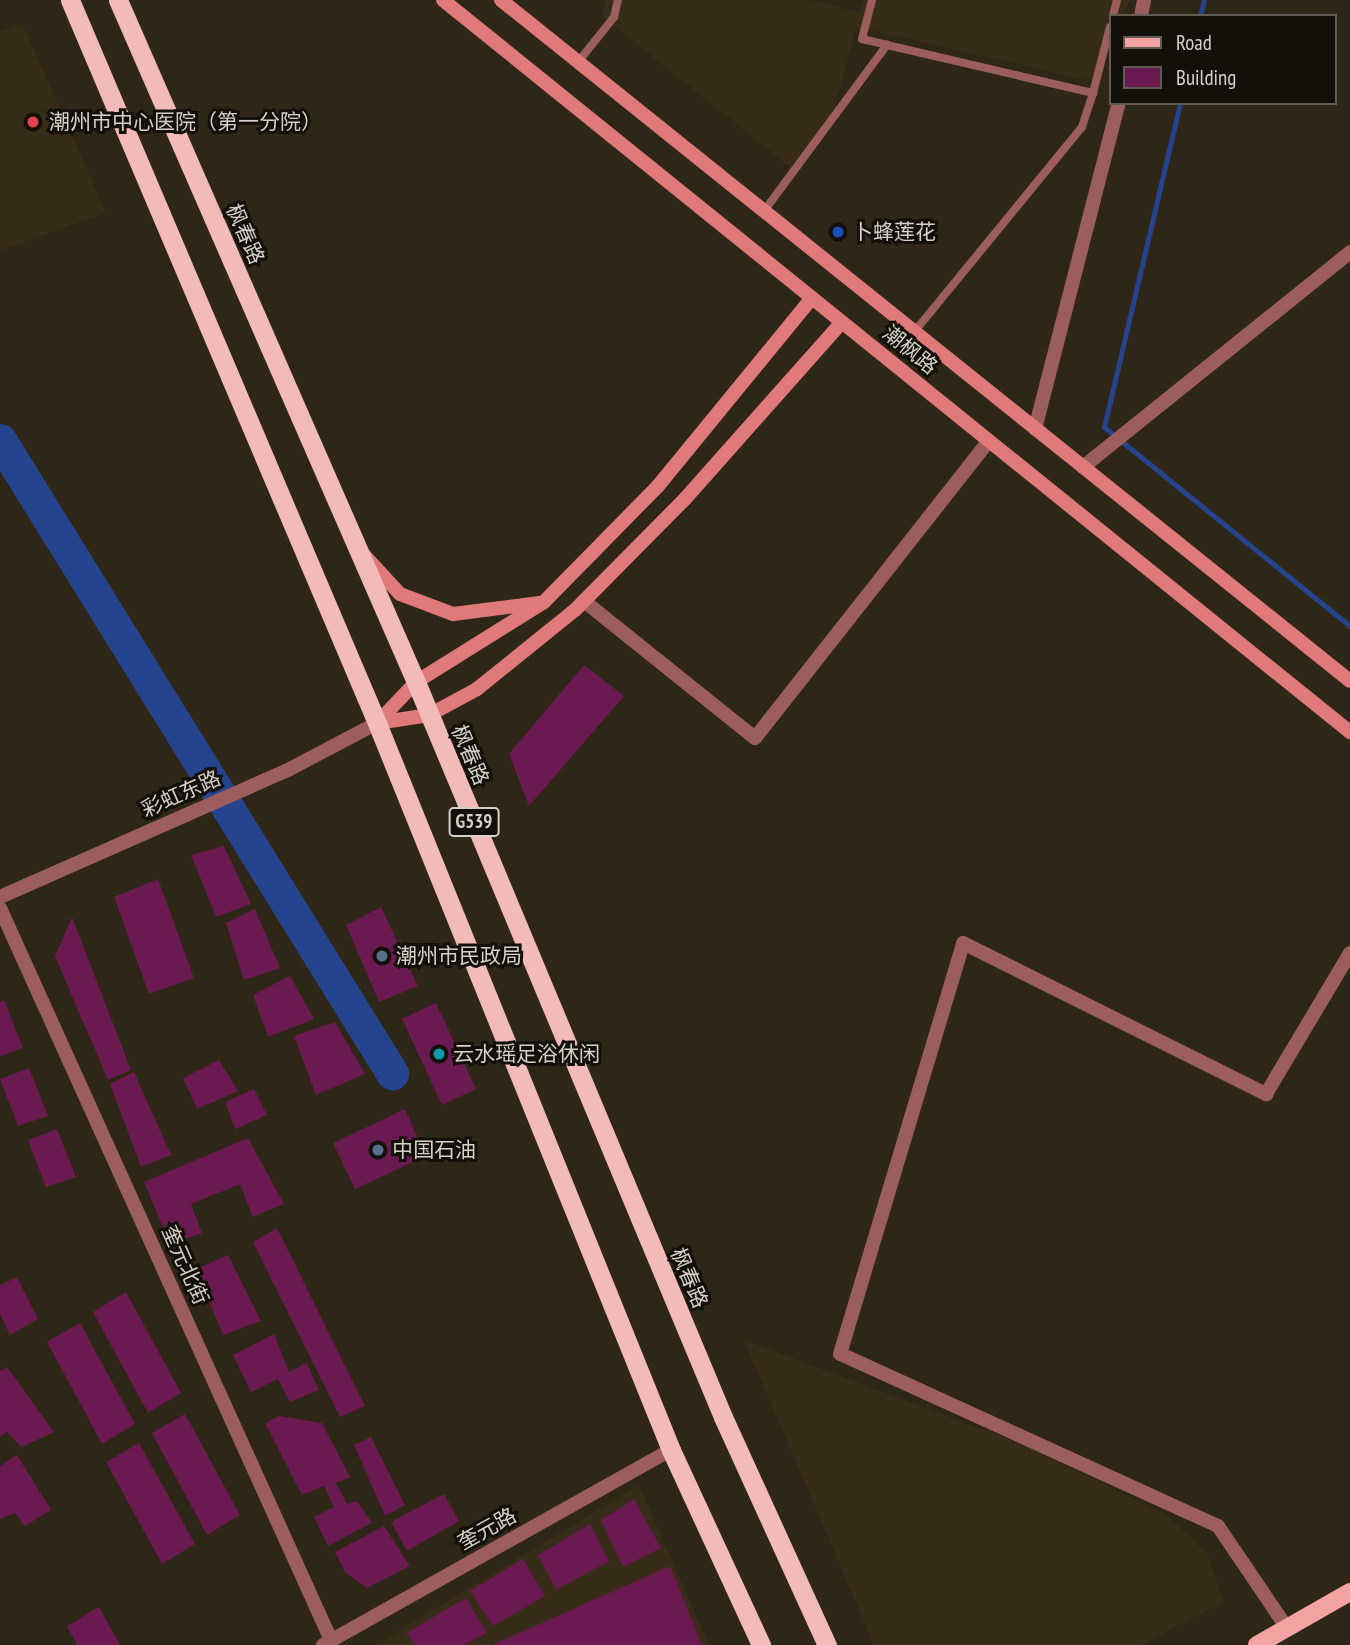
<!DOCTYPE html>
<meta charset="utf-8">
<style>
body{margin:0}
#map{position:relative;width:1350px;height:1645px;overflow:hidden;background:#2e2617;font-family:"PT Sans Narrow","Noto Sans SC",sans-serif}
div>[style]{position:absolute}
.built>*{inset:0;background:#372c17}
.stream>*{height:5px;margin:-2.5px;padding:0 2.5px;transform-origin:2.5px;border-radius:2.5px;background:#26448d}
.river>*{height:33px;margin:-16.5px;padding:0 16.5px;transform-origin:16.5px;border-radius:16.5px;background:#26448d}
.building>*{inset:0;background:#6a1a50}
.service>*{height:8px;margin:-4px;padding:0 4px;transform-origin:4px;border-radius:4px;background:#9c5d5d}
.minor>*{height:14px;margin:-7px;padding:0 7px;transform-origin:7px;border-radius:7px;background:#9c5d5d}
.tertiary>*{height:14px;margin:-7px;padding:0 7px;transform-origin:7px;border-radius:7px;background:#9c5d5d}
.secondary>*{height:14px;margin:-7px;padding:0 7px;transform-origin:7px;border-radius:7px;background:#df797a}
.primary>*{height:18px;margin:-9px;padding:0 9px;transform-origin:9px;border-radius:9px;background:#f3a3a2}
.trunk>*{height:19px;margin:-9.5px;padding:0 9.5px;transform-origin:9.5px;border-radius:9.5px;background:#f2bab8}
.dots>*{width:19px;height:19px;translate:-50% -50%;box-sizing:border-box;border:4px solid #131009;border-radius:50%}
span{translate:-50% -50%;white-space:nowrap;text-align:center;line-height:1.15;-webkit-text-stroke:6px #131009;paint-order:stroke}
.shield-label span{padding:2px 5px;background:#131009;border:2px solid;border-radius:5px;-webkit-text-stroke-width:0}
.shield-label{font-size:19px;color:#d5d0c7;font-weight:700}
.poi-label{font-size:21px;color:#d5d0c7}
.left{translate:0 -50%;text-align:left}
.street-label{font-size:21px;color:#d5d0c7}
.legend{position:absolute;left:1109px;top:14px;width:228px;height:91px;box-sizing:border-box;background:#131009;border:2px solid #615d55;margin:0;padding:9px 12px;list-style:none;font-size:21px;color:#d5d0c7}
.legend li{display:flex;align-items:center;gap:14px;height:35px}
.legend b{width:35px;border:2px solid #615d55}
</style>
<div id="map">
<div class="built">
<div style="clip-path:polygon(606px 0,810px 0,859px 12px,863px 0,1130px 0,1123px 16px,1110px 16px,1110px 43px,1092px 81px,856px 27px,834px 113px,790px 167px,602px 16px)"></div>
<div style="clip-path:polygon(22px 23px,106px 213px,0 250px,0 31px)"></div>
<div style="clip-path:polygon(744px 1340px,1024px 1445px,1168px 1516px,1207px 1553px,1224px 1602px,1140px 1645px,874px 1645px)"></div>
<div style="clip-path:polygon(639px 1485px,709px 1645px,377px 1645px,404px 1627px)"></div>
</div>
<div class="stream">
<div style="left:1200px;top:16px;width:16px;rotate:-76deg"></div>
<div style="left:1180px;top:103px;width:333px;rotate:103.2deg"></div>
<div style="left:1104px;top:427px;width:316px;rotate:39deg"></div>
</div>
<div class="river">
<div style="left:0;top:440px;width:745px;rotate:58.23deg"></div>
</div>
<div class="building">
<div style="clip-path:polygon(584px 665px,624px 696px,529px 806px,509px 754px)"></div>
<div style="clip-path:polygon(224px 846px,251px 904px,216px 917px,191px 855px)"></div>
<div style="clip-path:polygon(158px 879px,194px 978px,149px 994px,114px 897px)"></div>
<div style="clip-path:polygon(381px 907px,418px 986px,379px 1002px,346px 925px)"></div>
<div style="clip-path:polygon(255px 909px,280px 968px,244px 980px,226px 923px)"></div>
<div style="clip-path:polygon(72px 917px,131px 1070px,108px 1080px,55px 956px)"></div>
<div style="clip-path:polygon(290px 976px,314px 1019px,268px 1037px,253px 995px)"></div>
<div style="clip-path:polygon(4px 1000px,23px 1048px,0 1056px,0 1002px)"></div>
<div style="clip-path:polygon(436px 1003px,476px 1089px,442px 1105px,402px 1019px)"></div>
<div style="clip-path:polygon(335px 1022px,365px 1074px,316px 1095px,294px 1036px)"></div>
<div style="clip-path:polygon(219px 1060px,238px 1091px,197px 1109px,183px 1078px)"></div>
<div style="clip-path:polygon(29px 1068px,48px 1116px,18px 1126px,0 1079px)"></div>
<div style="clip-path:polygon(134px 1072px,171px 1155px,141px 1167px,110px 1084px)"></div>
<div style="clip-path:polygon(254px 1089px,267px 1115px,235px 1129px,225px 1102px)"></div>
<div style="clip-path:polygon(405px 1109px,426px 1156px,355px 1189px,333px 1143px)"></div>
<div style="clip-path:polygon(57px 1129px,76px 1177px,46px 1187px,28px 1140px)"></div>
<div style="clip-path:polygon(248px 1138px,284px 1204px,253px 1217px,240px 1184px,191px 1204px,202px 1233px,170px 1244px,144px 1182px)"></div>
<div style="clip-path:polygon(277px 1228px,365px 1406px,340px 1417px,253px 1242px)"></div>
<div style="clip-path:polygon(228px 1255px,261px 1321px,223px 1335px,196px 1269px)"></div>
<div style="clip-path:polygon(17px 1277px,38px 1319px,10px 1335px,0 1314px,0 1285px)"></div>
<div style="clip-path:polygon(126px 1292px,181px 1393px,148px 1413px,93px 1312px)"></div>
<div style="clip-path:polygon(80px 1323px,135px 1424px,102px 1444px,47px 1342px)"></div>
<div style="clip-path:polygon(274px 1334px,289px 1372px,307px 1363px,319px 1390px,290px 1402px,278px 1379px,251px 1392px,233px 1355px)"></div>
<div style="clip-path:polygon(7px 1367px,54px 1432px,22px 1447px,7px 1432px,0 1436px,0 1371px)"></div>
<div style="clip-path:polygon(185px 1414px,240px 1515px,207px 1535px,152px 1433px)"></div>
<div style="clip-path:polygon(280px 1416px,322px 1423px,350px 1477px,336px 1483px,347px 1504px,357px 1501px,372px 1523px,328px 1546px,314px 1517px,334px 1507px,324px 1486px,302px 1495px,265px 1423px)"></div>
<div style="clip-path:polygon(371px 1437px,405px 1505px,385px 1516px,354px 1445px)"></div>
<div style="clip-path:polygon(139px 1443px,195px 1544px,162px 1564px,106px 1462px)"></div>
<div style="clip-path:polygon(17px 1455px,51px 1510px,25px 1526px,15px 1513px,0 1519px,0 1466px)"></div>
<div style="clip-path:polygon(444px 1494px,459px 1521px,407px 1551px,391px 1522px)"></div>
<div style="clip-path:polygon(634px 1499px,661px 1548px,623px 1567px,601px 1520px)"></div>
<div style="clip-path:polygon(590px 1524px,609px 1561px,556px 1590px,538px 1555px)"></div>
<div style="clip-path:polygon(384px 1526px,410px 1566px,367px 1588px,345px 1572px,335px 1552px)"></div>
<div style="clip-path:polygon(523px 1559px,545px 1596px,493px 1626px,470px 1591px)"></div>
<div style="clip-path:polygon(670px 1566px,702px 1645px,492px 1645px)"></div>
<div style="clip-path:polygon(466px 1598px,487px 1633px,464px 1645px,416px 1645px,406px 1633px)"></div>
<div style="clip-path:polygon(99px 1607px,120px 1645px,77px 1645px,67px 1626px)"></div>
</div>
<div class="service">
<div style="left:872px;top:0;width:40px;rotate:104.4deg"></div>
<div style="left:862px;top:39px;width:26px;rotate:13deg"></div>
<div style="left:1113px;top:16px;width:16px;rotate:-76deg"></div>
<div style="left:578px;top:62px;width:58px;rotate:-51.3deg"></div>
<div style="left:614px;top:17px;width:17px;rotate:-77deg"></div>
<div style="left:1093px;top:93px;width:68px;rotate:-75.6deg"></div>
<div style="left:764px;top:211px;width:207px;rotate:-53.5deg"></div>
<div style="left:887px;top:45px;width:212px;rotate:13.1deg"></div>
<div style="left:1093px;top:93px;width:36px;rotate:108deg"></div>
<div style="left:1082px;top:127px;width:265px;rotate:129.3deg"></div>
</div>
<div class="minor">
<div style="left:1141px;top:16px;width:16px;rotate:-79deg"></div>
<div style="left:1035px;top:429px;width:337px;rotate:-75.6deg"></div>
<div style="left:1083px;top:467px;width:343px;rotate:-38.8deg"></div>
<div style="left:584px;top:601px;width:219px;rotate:38.7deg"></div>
<div style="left:755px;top:738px;width:378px;rotate:-51.8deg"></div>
<div style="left:0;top:908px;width:803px;rotate:65.67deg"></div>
<div style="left:1287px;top:1628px;width:123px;rotate:-124.1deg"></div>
<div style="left:1218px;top:1526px;width:415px;rotate:-155.5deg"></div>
<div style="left:840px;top:1354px;width:429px;rotate:-73.3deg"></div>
<div style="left:963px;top:943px;width:339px;rotate:26.5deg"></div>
<div style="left:1266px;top:1094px;width:164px;rotate:-59.2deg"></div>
</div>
<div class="tertiary">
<div style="left:0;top:897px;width:313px;rotate:-23.8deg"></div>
<div style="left:286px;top:771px;width:103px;rotate:-27.8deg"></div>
<div style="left:323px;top:1645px;width:399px;rotate:-29.3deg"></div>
</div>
<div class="secondary">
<div style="left:443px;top:0;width:1166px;rotate:38.91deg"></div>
<div style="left:501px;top:0;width:1088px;rotate:38.73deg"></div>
<div style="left:364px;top:555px;width:53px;rotate:47.3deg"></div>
<div style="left:400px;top:594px;width:57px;rotate:20.7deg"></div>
<div style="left:453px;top:614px;width:87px;rotate:-7.3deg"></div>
<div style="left:377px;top:723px;width:53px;rotate:-8.7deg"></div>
<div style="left:429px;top:715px;width:55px;rotate:-28.4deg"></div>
<div style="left:477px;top:689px;width:126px;rotate:-38.9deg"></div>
<div style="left:575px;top:610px;width:155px;rotate:-45.3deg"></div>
<div style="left:684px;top:500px;width:238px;rotate:-48.4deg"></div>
<div style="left:377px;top:723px;width:57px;rotate:-46.4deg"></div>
<div style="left:416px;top:682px;width:151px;rotate:-32deg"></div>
<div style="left:544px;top:602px;width:163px;rotate:-45.5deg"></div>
<div style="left:658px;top:486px;width:243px;rotate:-50.7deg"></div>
</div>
<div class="primary">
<div style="left:1257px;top:1645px;width:107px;rotate:-29.7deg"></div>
</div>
<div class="trunk">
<div style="left:70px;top:0;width:785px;rotate:66.99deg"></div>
<div style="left:377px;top:723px;width:784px;rotate:67.98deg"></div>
<div style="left:671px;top:1450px;width:215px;rotate:65.2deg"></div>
<div style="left:118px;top:0;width:744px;rotate:66.4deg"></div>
<div style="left:416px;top:682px;width:797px;rotate:67.33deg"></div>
<div style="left:723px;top:1417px;width:251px;rotate:65.5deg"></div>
</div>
<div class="dots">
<div style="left:33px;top:122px;background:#e0444e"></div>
<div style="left:838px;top:232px;background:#1a4fb4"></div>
<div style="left:382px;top:956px;background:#5c6f8a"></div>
<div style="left:439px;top:1054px;background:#0f9aa8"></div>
<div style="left:378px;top:1150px;background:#5c6f8a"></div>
</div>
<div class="shield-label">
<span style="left:474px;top:822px">G539</span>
</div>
<div class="poi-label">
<span class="left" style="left:49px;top:122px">潮州市中心医院（第一分院）</span>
<span class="left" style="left:852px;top:232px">卜蜂莲花</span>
<span class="left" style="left:396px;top:956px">潮州市民政局</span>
<span class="left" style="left:453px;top:1054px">云水瑶足浴休闲</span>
<span class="left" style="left:392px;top:1150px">中国石油</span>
</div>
<div class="street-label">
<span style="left:245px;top:234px;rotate:66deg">枫春路</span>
<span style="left:910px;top:350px;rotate:39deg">潮枫路</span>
<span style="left:470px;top:755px;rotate:67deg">枫春路</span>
<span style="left:181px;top:794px;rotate:-24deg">彩虹东路</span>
<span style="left:185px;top:1265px;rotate:66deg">奎元北街</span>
<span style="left:689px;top:1278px;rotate:67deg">枫春路</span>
<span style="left:487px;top:1529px;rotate:-29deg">奎元路</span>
</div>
<ul class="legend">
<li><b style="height:9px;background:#f3a3a2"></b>Road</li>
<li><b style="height:19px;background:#6a1a50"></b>Building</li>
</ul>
</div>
